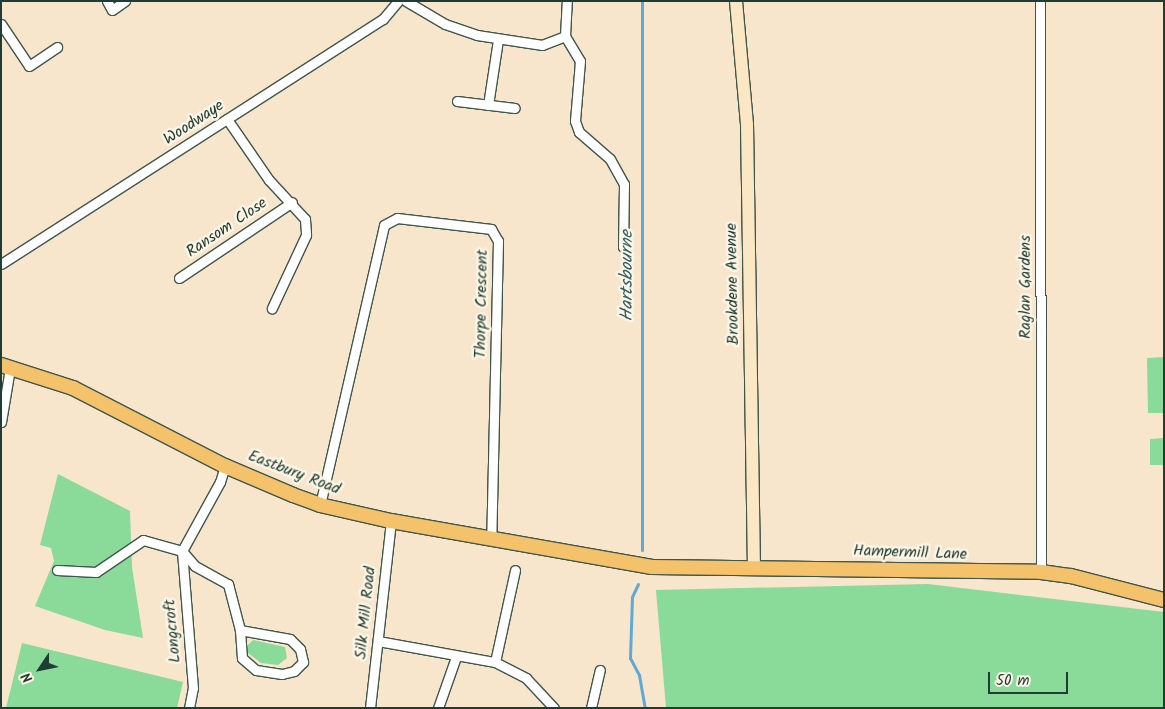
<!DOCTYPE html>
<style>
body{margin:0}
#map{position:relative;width:1165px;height:709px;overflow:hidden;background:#f7e5cc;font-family:Kalam,sans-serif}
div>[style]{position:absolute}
.green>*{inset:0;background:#8ada9a}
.stream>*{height:3px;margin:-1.5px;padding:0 1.5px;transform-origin:1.5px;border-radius:1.5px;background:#5eaad6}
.roads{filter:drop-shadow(1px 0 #3f564b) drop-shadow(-1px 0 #3f564b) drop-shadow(0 1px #3f564b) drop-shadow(0 -1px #3f564b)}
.minor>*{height:9px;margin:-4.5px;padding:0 4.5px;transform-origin:4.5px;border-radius:4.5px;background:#fff}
.secondary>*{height:12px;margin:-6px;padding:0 6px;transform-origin:6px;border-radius:6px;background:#fbe7c3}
.primary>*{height:14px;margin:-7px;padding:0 7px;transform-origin:7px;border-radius:7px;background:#f4c26a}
span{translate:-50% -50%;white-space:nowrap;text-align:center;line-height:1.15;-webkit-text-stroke:5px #fcf5e5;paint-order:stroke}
.street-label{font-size:16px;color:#1f3d34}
.water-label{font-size:18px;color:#325e65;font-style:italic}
.frame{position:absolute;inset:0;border:2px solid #1f3d34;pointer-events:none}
.north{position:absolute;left:15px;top:644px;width:50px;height:50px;-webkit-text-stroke:4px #fcf5e5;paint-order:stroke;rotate:236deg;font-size:14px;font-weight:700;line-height:20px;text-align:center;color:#1f3d34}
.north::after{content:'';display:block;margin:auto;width:18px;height:22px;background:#1f3d34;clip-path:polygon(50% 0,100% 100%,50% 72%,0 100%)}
.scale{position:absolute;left:988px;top:672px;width:80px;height:22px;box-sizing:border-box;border:2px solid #1f3d34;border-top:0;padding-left:6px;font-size:15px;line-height:18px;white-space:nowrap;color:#1f3d34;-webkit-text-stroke:4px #fcf5e5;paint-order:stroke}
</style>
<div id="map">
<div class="green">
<div style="clip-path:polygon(1164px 357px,1164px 413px,1148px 413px,1147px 358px)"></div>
<div style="clip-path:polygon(1164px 438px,1164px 465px,1150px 465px,1150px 439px)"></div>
<div style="clip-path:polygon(58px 474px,130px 511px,132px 567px,143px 638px,105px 630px,35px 606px,54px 561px,51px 548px,40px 545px)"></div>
<div style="clip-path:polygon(928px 584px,1164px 612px,1164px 708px,666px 708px,656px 590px)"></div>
<div style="clip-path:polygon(253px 640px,285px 647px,287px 658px,278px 665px,261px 663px,248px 653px,247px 646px)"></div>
<div style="clip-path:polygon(22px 643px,183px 682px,177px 708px,6px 708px)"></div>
</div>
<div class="stream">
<div style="left:642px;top:1px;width:549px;rotate:90deg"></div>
<div style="left:638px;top:584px;width:14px;rotate:115deg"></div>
<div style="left:632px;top:597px;width:61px;rotate:91.9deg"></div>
<div style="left:630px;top:658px;width:19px;rotate:62deg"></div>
<div style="left:639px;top:675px;width:34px;rotate:80deg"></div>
</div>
<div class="roads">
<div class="minor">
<div style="left:107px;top:1px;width:10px;rotate:61deg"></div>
<div style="left:112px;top:10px;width:16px;rotate:-35deg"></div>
<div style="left:406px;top:1px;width:45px;rotate:30.5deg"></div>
<div style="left:445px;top:24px;width:34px;rotate:19deg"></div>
<div style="left:477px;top:35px;width:66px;rotate:8.7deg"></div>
<div style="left:542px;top:45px;width:25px;rotate:-21deg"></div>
<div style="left:1040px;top:1px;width:571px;rotate:89.9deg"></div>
<div style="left:1px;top:24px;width:50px;rotate:56.3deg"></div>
<div style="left:29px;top:66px;width:34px;rotate:-34deg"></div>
<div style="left:565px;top:36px;width:29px;rotate:59deg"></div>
<div style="left:580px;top:61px;width:60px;rotate:94.8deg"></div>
<div style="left:575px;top:121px;width:12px;rotate:70deg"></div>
<div style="left:579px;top:132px;width:41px;rotate:41.1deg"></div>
<div style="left:610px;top:159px;width:29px;rotate:61deg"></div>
<div style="left:624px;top:184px;width:63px;rotate:90.9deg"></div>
<div style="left:565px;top:36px;width:35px;rotate:-87deg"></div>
<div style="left:457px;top:101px;width:58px;rotate:6.9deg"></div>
<div style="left:488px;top:105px;width:66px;rotate:-81.3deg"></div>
<div style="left:227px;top:119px;width:74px;rotate:55.5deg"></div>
<div style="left:269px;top:180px;width:53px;rotate:47.3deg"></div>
<div style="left:305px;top:219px;width:16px;rotate:86deg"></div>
<div style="left:306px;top:235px;width:81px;rotate:115deg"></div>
<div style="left:1px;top:264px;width:454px;rotate:-32.7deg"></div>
<div style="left:383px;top:19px;width:23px;rotate:-50deg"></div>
<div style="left:179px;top:278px;width:136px;rotate:-33.9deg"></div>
<div style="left:1px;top:422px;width:55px;rotate:-80.5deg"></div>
<div style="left:320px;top:505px;width:287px;rotate:-77.1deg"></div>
<div style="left:384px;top:225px;width:15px;rotate:-28deg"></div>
<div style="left:397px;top:218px;width:95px;rotate:6.7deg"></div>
<div style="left:491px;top:229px;width:14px;rotate:60deg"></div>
<div style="left:498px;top:241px;width:298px;rotate:91.3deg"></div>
<div style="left:57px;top:570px;width:39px;rotate:3deg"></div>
<div style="left:96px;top:572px;width:57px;rotate:-34.2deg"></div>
<div style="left:143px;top:540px;width:41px;rotate:15.8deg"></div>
<div style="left:182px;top:551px;width:20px;rotate:49deg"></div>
<div style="left:195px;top:566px;width:38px;rotate:29deg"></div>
<div style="left:228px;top:584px;width:48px;rotate:75.4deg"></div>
<div style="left:240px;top:630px;width:28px;rotate:86deg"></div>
<div style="left:242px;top:658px;width:18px;rotate:41deg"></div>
<div style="left:256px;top:670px;width:26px;rotate:9deg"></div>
<div style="left:282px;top:674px;width:12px;rotate:-14deg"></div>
<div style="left:294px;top:671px;width:13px;rotate:-45deg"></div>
<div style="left:303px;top:662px;width:13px;rotate:-103deg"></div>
<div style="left:300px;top:649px;width:14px;rotate:-135deg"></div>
<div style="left:290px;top:639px;width:51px;rotate:-169.8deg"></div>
<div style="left:378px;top:641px;width:119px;rotate:10.2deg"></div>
<div style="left:495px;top:662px;width:35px;rotate:27deg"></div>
<div style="left:526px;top:678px;width:41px;rotate:47deg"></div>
<div style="left:495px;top:662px;width:94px;rotate:-77.7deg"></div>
<div style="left:189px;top:708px;width:20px;rotate:-79deg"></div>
<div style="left:193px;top:688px;width:137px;rotate:-94.6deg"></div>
<div style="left:182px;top:551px;width:79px;rotate:-61.2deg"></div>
<div style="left:220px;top:482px;width:17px;rotate:-73deg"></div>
<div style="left:370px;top:708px;width:188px;rotate:-83.6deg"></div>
<div style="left:438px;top:708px;width:54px;rotate:-70.6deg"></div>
<div style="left:591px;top:708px;width:39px;rotate:-77deg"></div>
</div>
<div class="secondary">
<div style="left:736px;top:1px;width:123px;rotate:84.9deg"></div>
<div style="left:747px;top:124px;width:444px;rotate:89.1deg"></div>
</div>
<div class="primary">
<div style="left:1px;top:365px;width:76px;rotate:17.7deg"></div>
<div style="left:73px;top:388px;width:171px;rotate:27.2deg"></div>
<div style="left:225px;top:466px;width:74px;rotate:23.1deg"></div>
<div style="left:293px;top:495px;width:29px;rotate:20deg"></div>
<div style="left:320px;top:505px;width:73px;rotate:12.7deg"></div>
<div style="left:391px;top:521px;width:265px;rotate:10deg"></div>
<div style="left:652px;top:567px;width:389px;rotate:0.7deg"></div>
<div style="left:1041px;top:572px;width:30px;rotate:8deg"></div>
<div style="left:1071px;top:576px;width:96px;rotate:14.5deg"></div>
</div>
</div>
<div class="street-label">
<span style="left:194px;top:123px;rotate:-33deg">Woodwaye</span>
<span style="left:227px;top:228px;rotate:-34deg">Ransom Close</span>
<span style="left:733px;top:284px;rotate:-91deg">Brookdene Avenue</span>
<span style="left:1026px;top:287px;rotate:-90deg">Raglan Gardens</span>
<span style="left:482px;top:304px;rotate:-89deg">Thorpe Crescent</span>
<span style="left:294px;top:473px;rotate:21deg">Eastbury Road</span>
<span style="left:910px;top:553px;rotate:2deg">Hampermill Lane</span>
<span style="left:366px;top:613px;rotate:-84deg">Silk Mill Road</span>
<span style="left:173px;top:631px;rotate:-95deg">Longcroft</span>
</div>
<div class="water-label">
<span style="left:628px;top:276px;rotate:-90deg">Hartsbourne</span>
</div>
<div class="frame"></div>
<div class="north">N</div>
<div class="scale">50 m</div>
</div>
